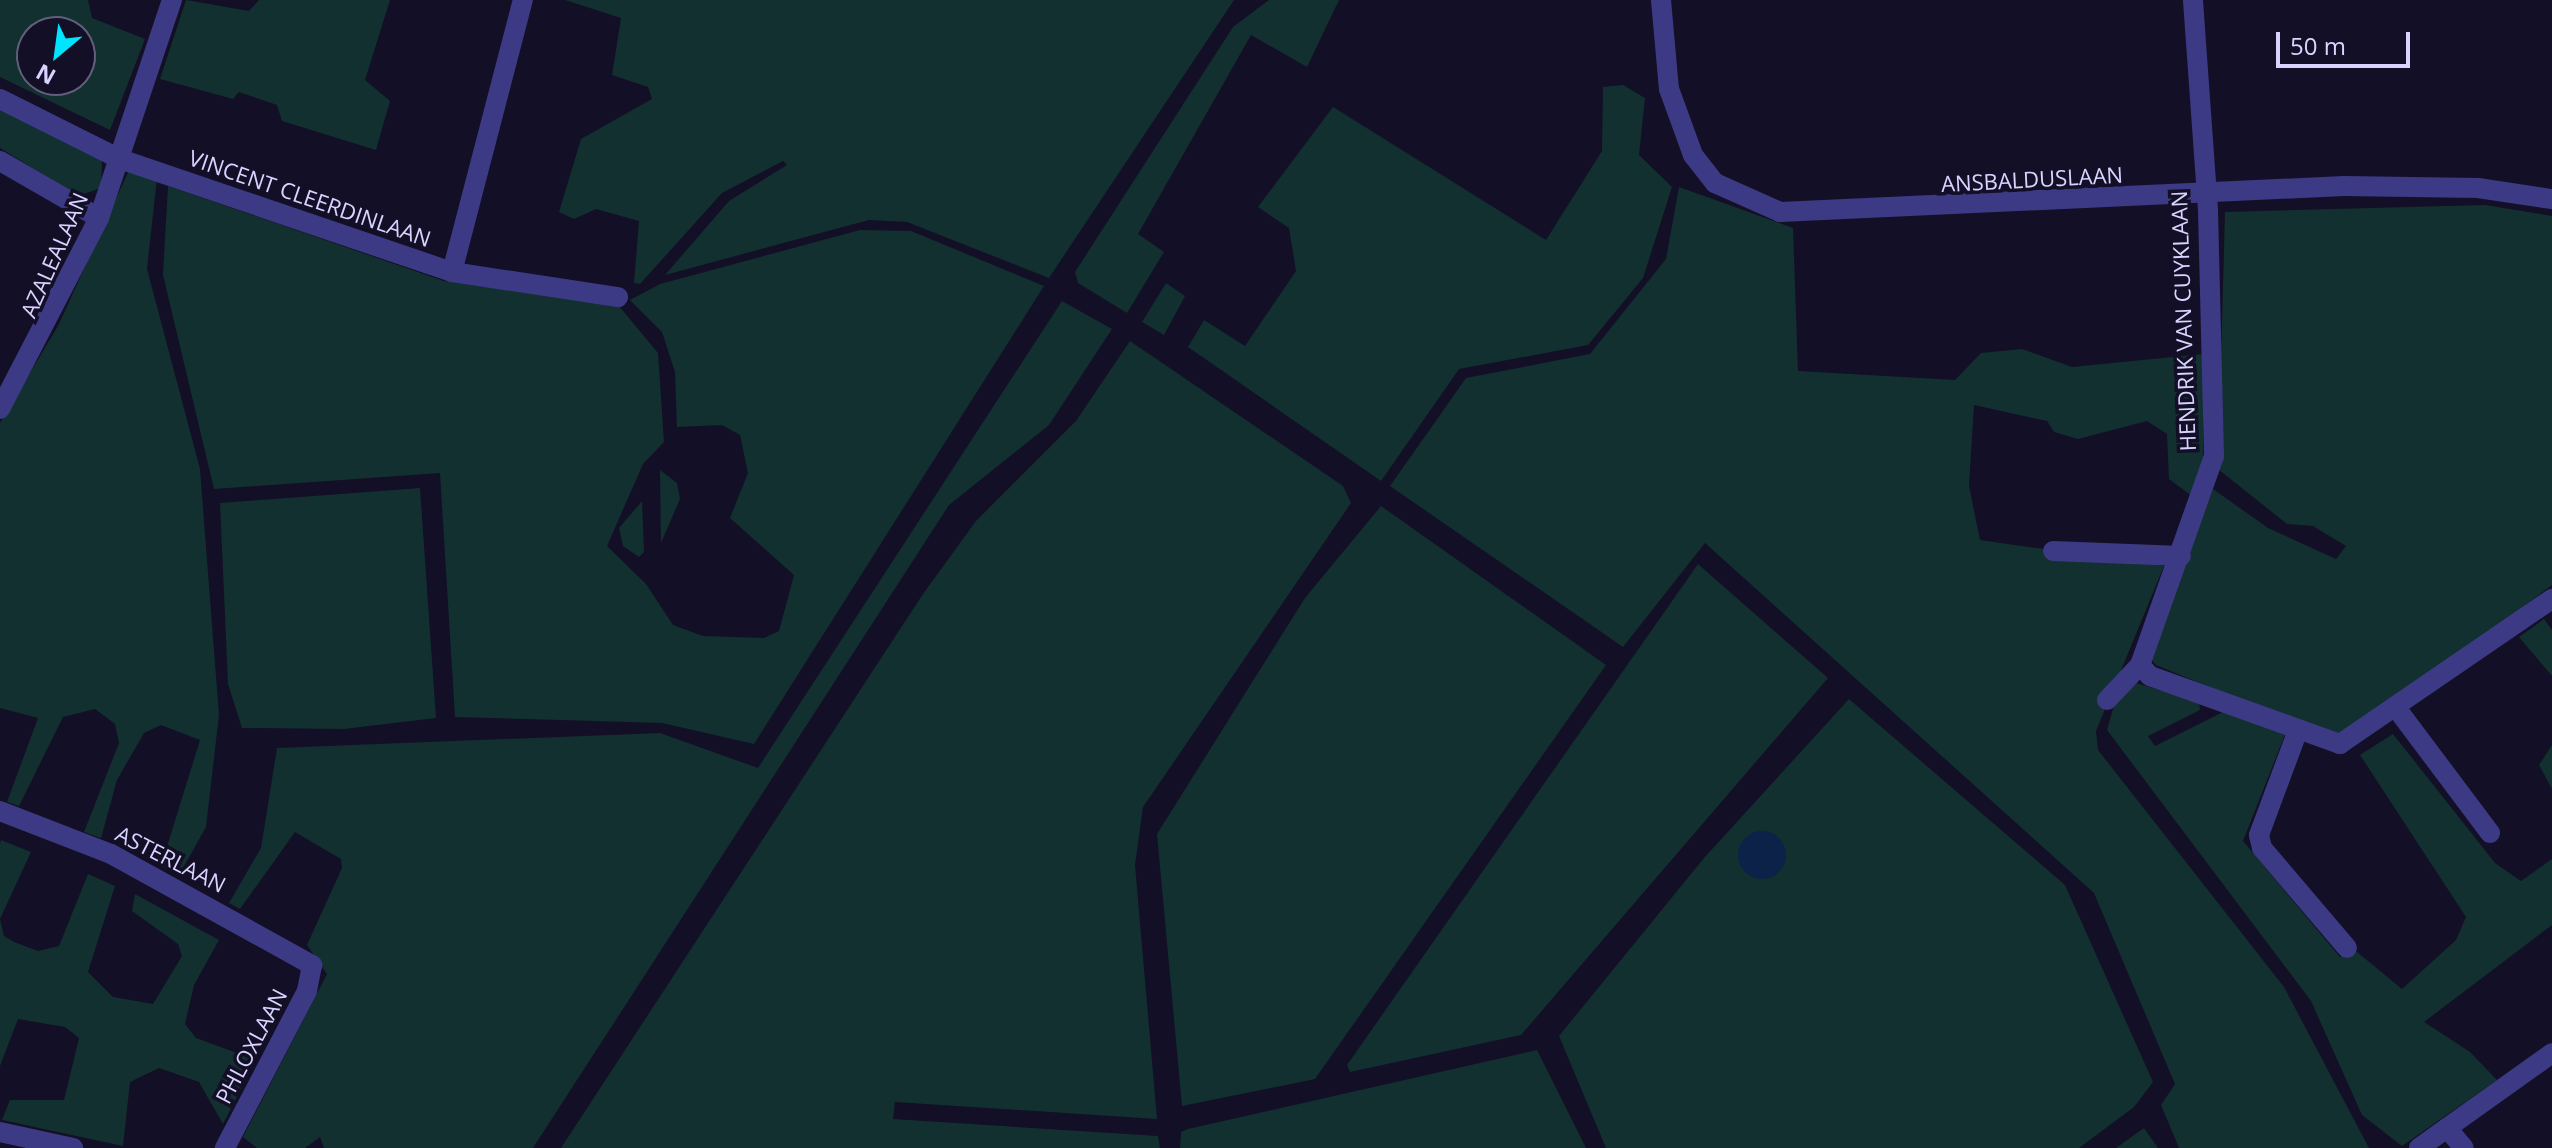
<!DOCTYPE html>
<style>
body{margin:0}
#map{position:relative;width:2552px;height:1148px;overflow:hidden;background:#130f26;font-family:"Open Sans",sans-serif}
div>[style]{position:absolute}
.green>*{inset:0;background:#12302f}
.water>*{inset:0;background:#0c2248}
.round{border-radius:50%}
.minor>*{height:20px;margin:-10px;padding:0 10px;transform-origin:10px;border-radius:10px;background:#3d3a85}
span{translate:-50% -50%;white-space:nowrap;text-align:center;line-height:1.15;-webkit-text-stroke:7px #130f26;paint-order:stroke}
.street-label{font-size:22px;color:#d9d4ff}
.north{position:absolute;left:16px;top:16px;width:80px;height:80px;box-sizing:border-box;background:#130f26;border:2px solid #625e7d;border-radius:50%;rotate:209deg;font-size:22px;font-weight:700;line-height:32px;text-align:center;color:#d9d4ff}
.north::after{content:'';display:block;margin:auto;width:28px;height:36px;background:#00e5ff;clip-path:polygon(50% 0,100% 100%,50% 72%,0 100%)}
.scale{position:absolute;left:2276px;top:32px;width:134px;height:36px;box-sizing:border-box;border:4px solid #d9d4ff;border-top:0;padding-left:10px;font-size:24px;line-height:28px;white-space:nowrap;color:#d9d4ff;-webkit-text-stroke:6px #130f26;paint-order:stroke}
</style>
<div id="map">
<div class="green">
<div style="clip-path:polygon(evenodd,0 0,88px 0,92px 18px,145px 39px,110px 130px,0 77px,0 0,80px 32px,80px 80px,32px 80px,32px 32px,80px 32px)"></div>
<div style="clip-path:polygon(186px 0,249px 11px,259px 0,390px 0,365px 80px,390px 101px,376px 150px,282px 121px,277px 105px,239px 92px,233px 99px,160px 79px)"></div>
<div style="clip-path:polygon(565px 0,1234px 0,1049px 278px,907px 222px,869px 220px,665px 275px,729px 201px,787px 165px,783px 161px,722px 193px,640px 284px,634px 283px,639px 221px,596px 209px,574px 219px,559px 212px,581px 139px,652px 99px,648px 87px,612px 75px,621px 18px)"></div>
<div style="clip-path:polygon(1269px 0,1339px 0,1307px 67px,1251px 35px,1138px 234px,1164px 252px,1127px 313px,1078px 283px,1075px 272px,1233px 27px)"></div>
<div style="clip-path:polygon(1623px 85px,1645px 98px,1639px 155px,1672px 187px,1643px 278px,1588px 345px,1459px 369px,1381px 481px,1188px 347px,1204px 320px,1245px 346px,1296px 271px,1289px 228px,1258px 207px,1333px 107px,1546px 240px,1602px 151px,1603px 87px)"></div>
<div style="clip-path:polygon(0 109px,102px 161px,101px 188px,78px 196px,0 148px)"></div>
<div style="clip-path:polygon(130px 168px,157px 178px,147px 269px,200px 469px,219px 715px,206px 827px,179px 875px,161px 866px,200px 740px,161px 725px,144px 733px,117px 780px,101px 838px,84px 832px,119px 743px,115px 724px,95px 709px,63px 717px,19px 806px,7px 802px,38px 718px,0 708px,0 423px,58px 326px)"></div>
<div style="clip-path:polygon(168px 186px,444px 281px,619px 306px,658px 353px,664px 442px,643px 464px,607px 546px,646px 584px,673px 625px,703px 636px,764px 638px,779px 631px,794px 575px,730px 518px,748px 473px,740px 435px,722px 425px,677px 427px,675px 372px,662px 332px,630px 300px,660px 284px,860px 230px,911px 231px,1044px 286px,754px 744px,662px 723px,455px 717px,440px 473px,214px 489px,163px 275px)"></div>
<div style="clip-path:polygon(1679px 187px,1793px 228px,1798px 371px,1955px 380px,1981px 353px,2022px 349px,2072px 367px,2203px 354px,2203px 467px,2192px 496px,2169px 479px,2167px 434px,2147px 421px,2078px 439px,2054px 432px,2047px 421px,1974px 405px,1969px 486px,1980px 540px,2164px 566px,2096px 731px,2098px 750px,2284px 987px,2369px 1148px,2179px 1148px,2161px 1105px,2175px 1084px,2094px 893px,1705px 543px,1623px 647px,1390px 486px,1466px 378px,1590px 354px,1666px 259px)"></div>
<div style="clip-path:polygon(2485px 205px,2552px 216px,2552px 585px,2359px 730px,2333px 738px,2156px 665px,2150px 658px,2213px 489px,2268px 528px,2336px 559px,2346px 546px,2313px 526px,2287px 524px,2218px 469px,2225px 212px)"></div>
<div style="clip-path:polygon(1166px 283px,1185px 296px,1164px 335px,1142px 322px)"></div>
<div style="clip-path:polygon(1062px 301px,1112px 329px,1049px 425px,949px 505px,533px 1148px,324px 1148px,320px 1137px,305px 1148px,257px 1148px,243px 1137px,327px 974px,307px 945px,342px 868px,341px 859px,295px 832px,240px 909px,229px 903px,261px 848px,277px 748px,660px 733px,758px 768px)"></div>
<div style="clip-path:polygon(1130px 341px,1343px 486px,1351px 503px,1143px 807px,1135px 865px,1157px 1119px,895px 1102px,893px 1119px,1158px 1136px,1160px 1148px,561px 1148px,923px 594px,976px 521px,1076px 421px)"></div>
<div style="clip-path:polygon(660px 470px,677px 483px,680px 499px,661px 543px)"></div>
<div style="clip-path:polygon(420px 488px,436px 718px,344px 729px,242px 728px,228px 684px,220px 503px)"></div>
<div style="clip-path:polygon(642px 501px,644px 552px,639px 557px,623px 546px,619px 528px)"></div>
<div style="clip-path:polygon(1381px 506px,1606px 665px,1315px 1079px,1182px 1106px,1157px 834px,1305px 598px)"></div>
<div style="clip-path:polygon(1698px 564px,1828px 678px,1521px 1035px,1350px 1072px,1347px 1065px)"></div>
<div style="clip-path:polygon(2544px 619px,2552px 630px,2552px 676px,2519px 637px)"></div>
<div style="clip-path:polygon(2133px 682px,2199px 702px,2200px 710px,2148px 736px,2155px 746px,2225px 711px,2286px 732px,2243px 841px,2340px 957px,2351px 947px,2402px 989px,2456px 940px,2466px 917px,2360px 755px,2393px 734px,2495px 863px,2521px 881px,2552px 859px,2552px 925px,2424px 1022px,2470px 1052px,2497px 1080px,2402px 1146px,2362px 1115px,2311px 1001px,2107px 730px,2114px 705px)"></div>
<div style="clip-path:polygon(1849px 699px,2065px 885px,2153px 1082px,2134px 1107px,2079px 1148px,1606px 1148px,1559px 1036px,1704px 858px)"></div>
<div style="clip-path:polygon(2552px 745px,2552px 789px,2539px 765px)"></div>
<div style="clip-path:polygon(1px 840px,31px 852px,0 919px,4px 936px,14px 942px,38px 951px,59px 946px,88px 874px,115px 886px,88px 972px,113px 997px,153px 1004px,182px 956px,178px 944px,132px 911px,135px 894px,219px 940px,194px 985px,185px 1024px,196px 1038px,256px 1060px,223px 1124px,199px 1082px,159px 1068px,130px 1082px,123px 1146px,2px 1120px,10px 1100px,64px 1100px,79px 1038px,65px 1027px,18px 1019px,0 1066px,0 843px)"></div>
<div style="clip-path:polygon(1537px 1050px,1586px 1148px,1180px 1148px,1181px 1132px,1188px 1129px)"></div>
<div style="clip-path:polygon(2144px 1128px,2158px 1148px,2116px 1148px)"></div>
</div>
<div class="water">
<div class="round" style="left:1738px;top:831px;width:48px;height:48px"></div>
</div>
<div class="minor">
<div style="left:1661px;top:0;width:89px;rotate:84.9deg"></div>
<div style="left:1669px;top:89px;width:70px;rotate:70deg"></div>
<div style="left:1693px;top:155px;width:36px;rotate:52deg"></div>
<div style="left:1715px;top:183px;width:71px;rotate:24deg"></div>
<div style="left:1780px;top:212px;width:565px;rotate:-2.64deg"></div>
<div style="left:2344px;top:186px;width:134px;rotate:0.9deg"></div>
<div style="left:2478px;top:188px;width:75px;rotate:8.5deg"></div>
<div style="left:0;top:99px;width:134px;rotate:26.6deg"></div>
<div style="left:120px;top:159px;width:351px;rotate:18.8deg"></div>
<div style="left:452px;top:272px;width:168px;rotate:8.6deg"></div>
<div style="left:0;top:161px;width:114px;rotate:29.9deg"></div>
<div style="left:452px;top:272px;width:281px;rotate:-75.4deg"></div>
<div style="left:0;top:409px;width:215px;rotate:-62.6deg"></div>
<div style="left:99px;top:218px;width:230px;rotate:-71.5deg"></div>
<div style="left:2053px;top:551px;width:128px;rotate:2.2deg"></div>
<div style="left:2140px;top:665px;width:15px;rotate:48deg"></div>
<div style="left:2150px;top:676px;width:202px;rotate:19.7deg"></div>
<div style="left:2340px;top:744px;width:257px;rotate:-34.4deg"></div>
<div style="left:2107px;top:700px;width:48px;rotate:-46.7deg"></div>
<div style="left:2140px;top:665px;width:222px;rotate:-70.5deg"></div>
<div style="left:2214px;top:456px;width:246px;rotate:-91.4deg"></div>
<div style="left:2208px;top:210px;width:211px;rotate:-94.1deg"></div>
<div style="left:2397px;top:709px;width:155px;rotate:53.1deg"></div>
<div style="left:2298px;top:730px;width:112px;rotate:110.4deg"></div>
<div style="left:2259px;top:835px;width:13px;rotate:77deg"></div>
<div style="left:2262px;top:848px;width:131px;rotate:49.6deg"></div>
<div style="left:0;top:811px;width:119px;rotate:21.2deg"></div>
<div style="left:111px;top:854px;width:230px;rotate:28.9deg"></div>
<div style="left:312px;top:965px;width:26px;rotate:101deg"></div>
<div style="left:307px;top:991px;width:177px;rotate:117.6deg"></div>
<div style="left:2447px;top:1128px;width:26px;rotate:50deg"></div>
<div style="left:0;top:1132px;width:75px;rotate:12.4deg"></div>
<div style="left:2419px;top:1148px;width:163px;rotate:-35.5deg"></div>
</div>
<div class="street-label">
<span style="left:2032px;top:179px;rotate:-3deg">ANSBALDUSLAAN</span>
<span style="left:310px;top:198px;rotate:19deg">VINCENT CLEERDINLAAN</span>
<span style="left:54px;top:255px;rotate:-66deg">AZALEALAAN</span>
<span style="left:2183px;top:321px;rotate:-92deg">HENDRIK VAN CUYKLAAN</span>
<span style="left:171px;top:859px;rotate:27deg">ASTERLAAN</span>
<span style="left:251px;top:1046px;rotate:-62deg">PHLOXLAAN</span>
</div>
<div class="north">N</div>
<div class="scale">50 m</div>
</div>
